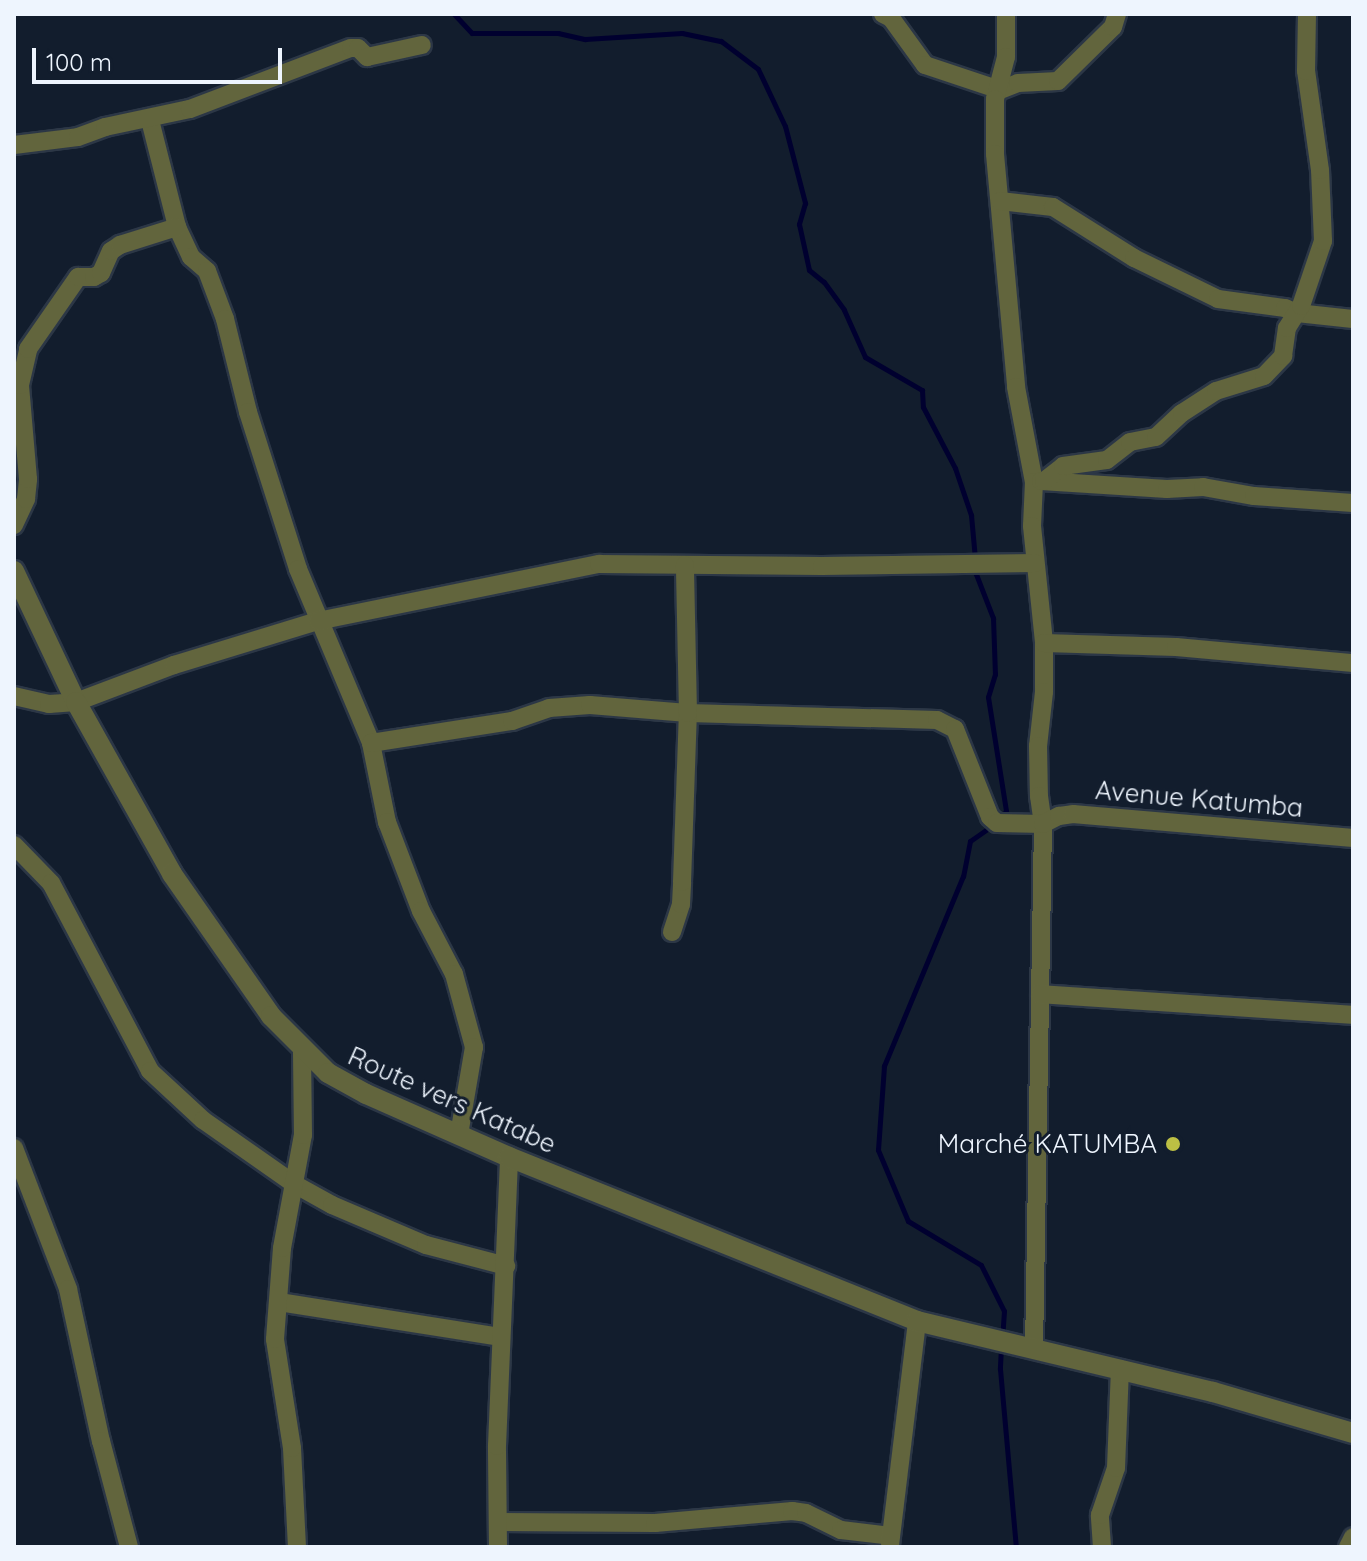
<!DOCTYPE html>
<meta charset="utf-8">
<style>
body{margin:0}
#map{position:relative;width:1367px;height:1561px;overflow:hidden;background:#121d2d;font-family:Quicksand,sans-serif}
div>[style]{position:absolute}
.stream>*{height:5px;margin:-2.5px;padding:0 2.5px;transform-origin:2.5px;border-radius:2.5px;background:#00002f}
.roads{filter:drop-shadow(2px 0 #2c3746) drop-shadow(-2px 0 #2c3746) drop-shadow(0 2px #2c3746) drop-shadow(0 -2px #2c3746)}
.minor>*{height:18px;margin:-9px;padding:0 9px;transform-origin:9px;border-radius:9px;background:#62653d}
.tertiary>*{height:20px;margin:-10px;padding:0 10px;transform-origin:10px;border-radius:10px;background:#62653d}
.dots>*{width:22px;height:22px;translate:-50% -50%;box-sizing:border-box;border:4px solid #121d2d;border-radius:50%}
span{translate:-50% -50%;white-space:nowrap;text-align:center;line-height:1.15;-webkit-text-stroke:6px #121d2d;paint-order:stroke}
.street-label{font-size:26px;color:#eef5fe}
.poi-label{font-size:26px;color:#eef5fe}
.right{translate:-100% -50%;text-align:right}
.frame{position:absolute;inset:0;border:16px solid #eef5fe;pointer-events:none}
.scale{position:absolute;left:32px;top:48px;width:250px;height:36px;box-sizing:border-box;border:4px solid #eef5fe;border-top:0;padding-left:10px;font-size:24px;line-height:28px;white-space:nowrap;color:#eef5fe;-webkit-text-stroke:6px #121d2d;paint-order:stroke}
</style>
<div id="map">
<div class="stream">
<div style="left:454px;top:14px;width:26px;rotate:47deg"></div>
<div style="left:472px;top:33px;width:86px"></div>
<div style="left:558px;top:33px;width:28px;rotate:13deg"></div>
<div style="left:585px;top:39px;width:97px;rotate:-3.5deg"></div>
<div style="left:682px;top:33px;width:40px;rotate:12deg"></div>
<div style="left:721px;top:41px;width:46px;rotate:37.1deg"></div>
<div style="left:758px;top:69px;width:63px;rotate:64.7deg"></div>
<div style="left:785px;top:126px;width:80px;rotate:75.4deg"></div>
<div style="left:805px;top:203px;width:22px;rotate:106deg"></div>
<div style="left:799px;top:224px;width:47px;rotate:77.7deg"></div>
<div style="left:809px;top:270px;width:19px;rotate:39deg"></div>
<div style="left:824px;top:282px;width:34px;rotate:54deg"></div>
<div style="left:844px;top:310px;width:51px;rotate:65.9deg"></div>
<div style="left:865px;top:357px;width:66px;rotate:30.1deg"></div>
<div style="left:922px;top:390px;width:17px;rotate:87deg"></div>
<div style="left:923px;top:407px;width:69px;rotate:62.3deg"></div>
<div style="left:955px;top:468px;width:50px;rotate:71.2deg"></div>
<div style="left:971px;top:515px;width:44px;rotate:84.8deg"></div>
<div style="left:974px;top:569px;width:53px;rotate:68.8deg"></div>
<div style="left:993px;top:618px;width:56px;rotate:88deg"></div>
<div style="left:995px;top:674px;width:24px;rotate:107deg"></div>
<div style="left:988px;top:697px;width:115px;rotate:81deg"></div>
<div style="left:1006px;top:811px;width:10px;rotate:127deg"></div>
<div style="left:993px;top:825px;width:28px;rotate:145deg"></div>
<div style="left:970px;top:841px;width:36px;rotate:101deg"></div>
<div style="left:963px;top:876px;width:206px;rotate:112.6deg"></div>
<div style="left:884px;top:1066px;width:84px;rotate:94.1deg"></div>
<div style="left:878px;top:1150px;width:77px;rotate:67.1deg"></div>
<div style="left:908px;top:1221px;width:85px;rotate:31.1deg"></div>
<div style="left:981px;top:1265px;width:51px;rotate:63.4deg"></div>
<div style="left:1004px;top:1311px;width:26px;rotate:94deg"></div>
<div style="left:1001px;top:1347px;width:22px;rotate:93deg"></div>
<div style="left:1000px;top:1369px;width:179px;rotate:84.9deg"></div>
</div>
<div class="roads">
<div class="minor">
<div style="left:883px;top:14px;width:9px;rotate:27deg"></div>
<div style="left:891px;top:18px;width:58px;rotate:54.1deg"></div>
<div style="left:925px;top:65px;width:79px;rotate:18.4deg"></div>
<div style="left:1000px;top:90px;width:19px;rotate:-21deg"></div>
<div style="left:1018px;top:83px;width:40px;rotate:-2.9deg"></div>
<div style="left:1058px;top:81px;width:77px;rotate:-44.5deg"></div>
<div style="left:1113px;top:27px;width:14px;rotate:-73deg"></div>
<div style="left:1006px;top:14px;width:43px;rotate:90deg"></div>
<div style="left:1006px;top:57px;width:43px;rotate:104.7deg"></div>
<div style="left:995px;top:99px;width:55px;rotate:90deg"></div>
<div style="left:995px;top:154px;width:234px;rotate:84.8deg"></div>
<div style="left:1016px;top:387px;width:97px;rotate:79.3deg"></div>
<div style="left:1034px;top:482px;width:44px;rotate:92.6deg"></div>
<div style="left:1032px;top:526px;width:118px;rotate:84.1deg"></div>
<div style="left:1044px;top:643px;width:49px;rotate:90deg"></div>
<div style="left:1044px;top:692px;width:54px;rotate:96.3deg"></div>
<div style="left:1038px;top:746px;width:50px;rotate:88.9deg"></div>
<div style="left:1039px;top:796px;width:28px;rotate:82deg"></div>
<div style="left:1043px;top:824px;width:524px;rotate:90.98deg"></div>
<div style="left:150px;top:120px;width:110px;rotate:75.8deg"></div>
<div style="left:177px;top:227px;width:33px;rotate:65deg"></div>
<div style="left:191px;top:257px;width:21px;rotate:41deg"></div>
<div style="left:207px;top:271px;width:51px;rotate:69.4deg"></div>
<div style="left:225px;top:319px;width:96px;rotate:76.1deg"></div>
<div style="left:248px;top:412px;width:165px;rotate:72.3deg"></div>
<div style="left:298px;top:569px;width:189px;rotate:67.2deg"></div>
<div style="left:371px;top:743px;width:81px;rotate:78.6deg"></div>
<div style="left:387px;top:822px;width:95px;rotate:69.1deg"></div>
<div style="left:421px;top:911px;width:71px;rotate:62.4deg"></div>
<div style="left:454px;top:974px;width:76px;rotate:74.7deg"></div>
<div style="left:474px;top:1047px;width:89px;rotate:99.7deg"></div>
<div style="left:14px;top:145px;width:64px;rotate:-7.1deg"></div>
<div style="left:78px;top:137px;width:29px;rotate:-20deg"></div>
<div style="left:105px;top:127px;width:87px;rotate:-12deg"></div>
<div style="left:190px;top:109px;width:172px;rotate:-20.8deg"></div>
<div style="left:351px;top:48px;width:7px"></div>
<div style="left:358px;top:48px;width:13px;rotate:45deg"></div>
<div style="left:367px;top:57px;width:56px;rotate:-12.3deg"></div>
<div style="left:1000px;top:201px;width:53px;rotate:6.5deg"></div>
<div style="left:1053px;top:207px;width:96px;rotate:32.2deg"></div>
<div style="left:1134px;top:258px;width:93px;rotate:26deg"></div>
<div style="left:1218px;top:299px;width:68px;rotate:7.7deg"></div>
<div style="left:1285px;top:308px;width:13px;rotate:23deg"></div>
<div style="left:1297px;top:313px;width:56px;rotate:6.1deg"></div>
<div style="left:1041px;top:481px;width:126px;rotate:3.6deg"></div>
<div style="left:1167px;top:489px;width:36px;rotate:-3deg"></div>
<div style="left:1203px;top:487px;width:52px;rotate:10deg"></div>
<div style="left:1254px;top:496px;width:99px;rotate:4deg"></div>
<div style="left:1044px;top:481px;width:24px;rotate:-38deg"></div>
<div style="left:1063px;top:466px;width:44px;rotate:-7.8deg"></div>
<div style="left:1107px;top:460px;width:29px;rotate:-38deg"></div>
<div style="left:1130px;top:442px;width:26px;rotate:-11deg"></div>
<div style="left:1156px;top:437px;width:35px;rotate:-43deg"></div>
<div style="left:1182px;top:413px;width:40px;rotate:-32.9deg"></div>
<div style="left:1216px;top:391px;width:50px;rotate:-17.4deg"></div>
<div style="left:1264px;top:376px;width:28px;rotate:-46deg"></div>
<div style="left:1283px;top:356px;width:28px;rotate:-82deg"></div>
<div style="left:1287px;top:328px;width:26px;rotate:-58deg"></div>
<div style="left:1301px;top:306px;width:69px;rotate:-71.3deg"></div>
<div style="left:1323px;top:241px;width:71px;rotate:-92.4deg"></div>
<div style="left:1320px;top:170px;width:100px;rotate:-98deg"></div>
<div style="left:1306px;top:71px;width:57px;rotate:-89deg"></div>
<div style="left:14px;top:525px;width:29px;rotate:-65deg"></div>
<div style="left:26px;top:499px;width:20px;rotate:-84deg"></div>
<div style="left:28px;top:479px;width:94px;rotate:-94.9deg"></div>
<div style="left:20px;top:385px;width:37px;rotate:-77deg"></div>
<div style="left:28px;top:349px;width:88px;rotate:-55.2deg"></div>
<div style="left:78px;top:277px;width:16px"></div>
<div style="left:94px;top:277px;width:8px;rotate:-30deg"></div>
<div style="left:101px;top:273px;width:24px;rotate:-66deg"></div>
<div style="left:111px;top:251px;width:11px;rotate:-34deg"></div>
<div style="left:120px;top:245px;width:60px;rotate:-17.5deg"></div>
<div style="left:1044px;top:643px;width:132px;rotate:1.7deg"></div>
<div style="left:1176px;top:647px;width:178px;rotate:5.2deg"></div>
<div style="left:14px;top:696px;width:36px;rotate:13deg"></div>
<div style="left:49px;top:704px;width:27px;rotate:-4deg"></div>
<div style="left:76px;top:702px;width:105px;rotate:-20.7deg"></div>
<div style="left:174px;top:665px;width:151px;rotate:-17deg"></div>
<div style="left:318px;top:621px;width:287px;rotate:-11.5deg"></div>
<div style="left:599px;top:564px;width:223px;rotate:0.5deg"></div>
<div style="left:822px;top:566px;width:213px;rotate:-0.8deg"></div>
<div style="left:371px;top:743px;width:143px;rotate:-8.9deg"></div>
<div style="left:512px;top:721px;width:39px;rotate:-19deg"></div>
<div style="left:549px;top:708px;width:41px;rotate:-4.2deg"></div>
<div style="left:590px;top:705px;width:98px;rotate:4.7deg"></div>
<div style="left:688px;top:713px;width:249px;rotate:1.6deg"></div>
<div style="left:937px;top:720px;width:20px;rotate:27deg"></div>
<div style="left:955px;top:729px;width:95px;rotate:68.3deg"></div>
<div style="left:990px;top:817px;width:9px;rotate:41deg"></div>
<div style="left:997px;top:823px;width:46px;rotate:1.2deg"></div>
<div style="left:1043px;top:824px;width:18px;rotate:-27deg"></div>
<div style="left:1059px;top:816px;width:14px;rotate:-8deg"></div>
<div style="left:1073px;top:814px;width:281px;rotate:4.9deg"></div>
<div style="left:14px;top:845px;width:53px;rotate:45.8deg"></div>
<div style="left:51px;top:883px;width:212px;rotate:62.2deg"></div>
<div style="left:150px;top:1071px;width:72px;rotate:42.8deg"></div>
<div style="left:203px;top:1120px;width:113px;rotate:35deg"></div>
<div style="left:296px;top:1185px;width:41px;rotate:29.1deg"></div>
<div style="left:332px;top:1205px;width:102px;rotate:23.1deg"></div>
<div style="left:426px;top:1245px;width:83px;rotate:14.7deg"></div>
<div style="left:672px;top:932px;width:29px;rotate:-72deg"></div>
<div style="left:681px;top:904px;width:22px;rotate:-87deg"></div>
<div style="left:682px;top:882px;width:169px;rotate:-88deg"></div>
<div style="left:688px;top:713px;width:148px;rotate:-91.2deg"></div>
<div style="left:1040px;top:994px;width:314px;rotate:3.8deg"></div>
<div style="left:14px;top:1148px;width:151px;rotate:69deg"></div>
<div style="left:68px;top:1289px;width:156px;rotate:77.8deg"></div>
<div style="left:101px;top:1441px;width:110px;rotate:75.2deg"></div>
<div style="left:279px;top:1302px;width:225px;rotate:9deg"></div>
<div style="left:498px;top:1522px;width:157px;rotate:0.4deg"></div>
<div style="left:655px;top:1523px;width:138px;rotate:-5deg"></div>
<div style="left:792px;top:1511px;width:14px;rotate:8deg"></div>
<div style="left:806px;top:1513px;width:39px;rotate:26deg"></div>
<div style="left:841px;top:1530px;width:50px;rotate:6.8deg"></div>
<div style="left:890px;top:1545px;width:226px;rotate:-83.1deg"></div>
<div style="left:297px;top:1547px;width:99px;rotate:-92.9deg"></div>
<div style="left:292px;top:1448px;width:110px;rotate:-98.9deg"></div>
<div style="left:275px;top:1339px;width:91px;rotate:-85.6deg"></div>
<div style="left:282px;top:1248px;width:115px;rotate:-79.5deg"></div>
<div style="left:303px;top:1135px;width:84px;rotate:-90.7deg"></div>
<div style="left:498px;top:1547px;width:101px;rotate:-90.6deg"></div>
<div style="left:497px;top:1446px;width:289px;rotate:-87.6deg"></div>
<div style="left:1102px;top:1547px;width:32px;rotate:-94deg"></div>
<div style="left:1100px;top:1515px;width:50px;rotate:-71.2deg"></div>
<div style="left:1116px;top:1468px;width:99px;rotate:-87.7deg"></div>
<div style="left:1348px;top:1547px;width:11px;rotate:-63deg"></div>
</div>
<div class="tertiary">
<div style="left:14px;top:571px;width:145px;rotate:64.7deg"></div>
<div style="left:76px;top:702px;width:197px;rotate:60.8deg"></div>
<div style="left:172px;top:874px;width:173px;rotate:55.1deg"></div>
<div style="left:271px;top:1016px;width:81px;rotate:45deg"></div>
<div style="left:328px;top:1073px;width:43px;rotate:28.9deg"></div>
<div style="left:366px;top:1094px;width:156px;rotate:23.8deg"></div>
<div style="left:509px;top:1157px;width:440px;rotate:21.9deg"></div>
<div style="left:917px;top:1321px;width:304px;rotate:13.5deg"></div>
<div style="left:1213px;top:1392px;width:146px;rotate:16.3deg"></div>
</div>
</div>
<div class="dots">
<div style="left:1173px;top:1144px;background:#bcbf44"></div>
</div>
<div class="street-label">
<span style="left:1199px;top:799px;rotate:5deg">Avenue Katumba</span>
<span style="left:452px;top:1100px;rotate:24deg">Route vers Katabe</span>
</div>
<div class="poi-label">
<span class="right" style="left:1157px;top:1144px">Marché KATUMBA</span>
</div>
<div class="frame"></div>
<div class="scale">100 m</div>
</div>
